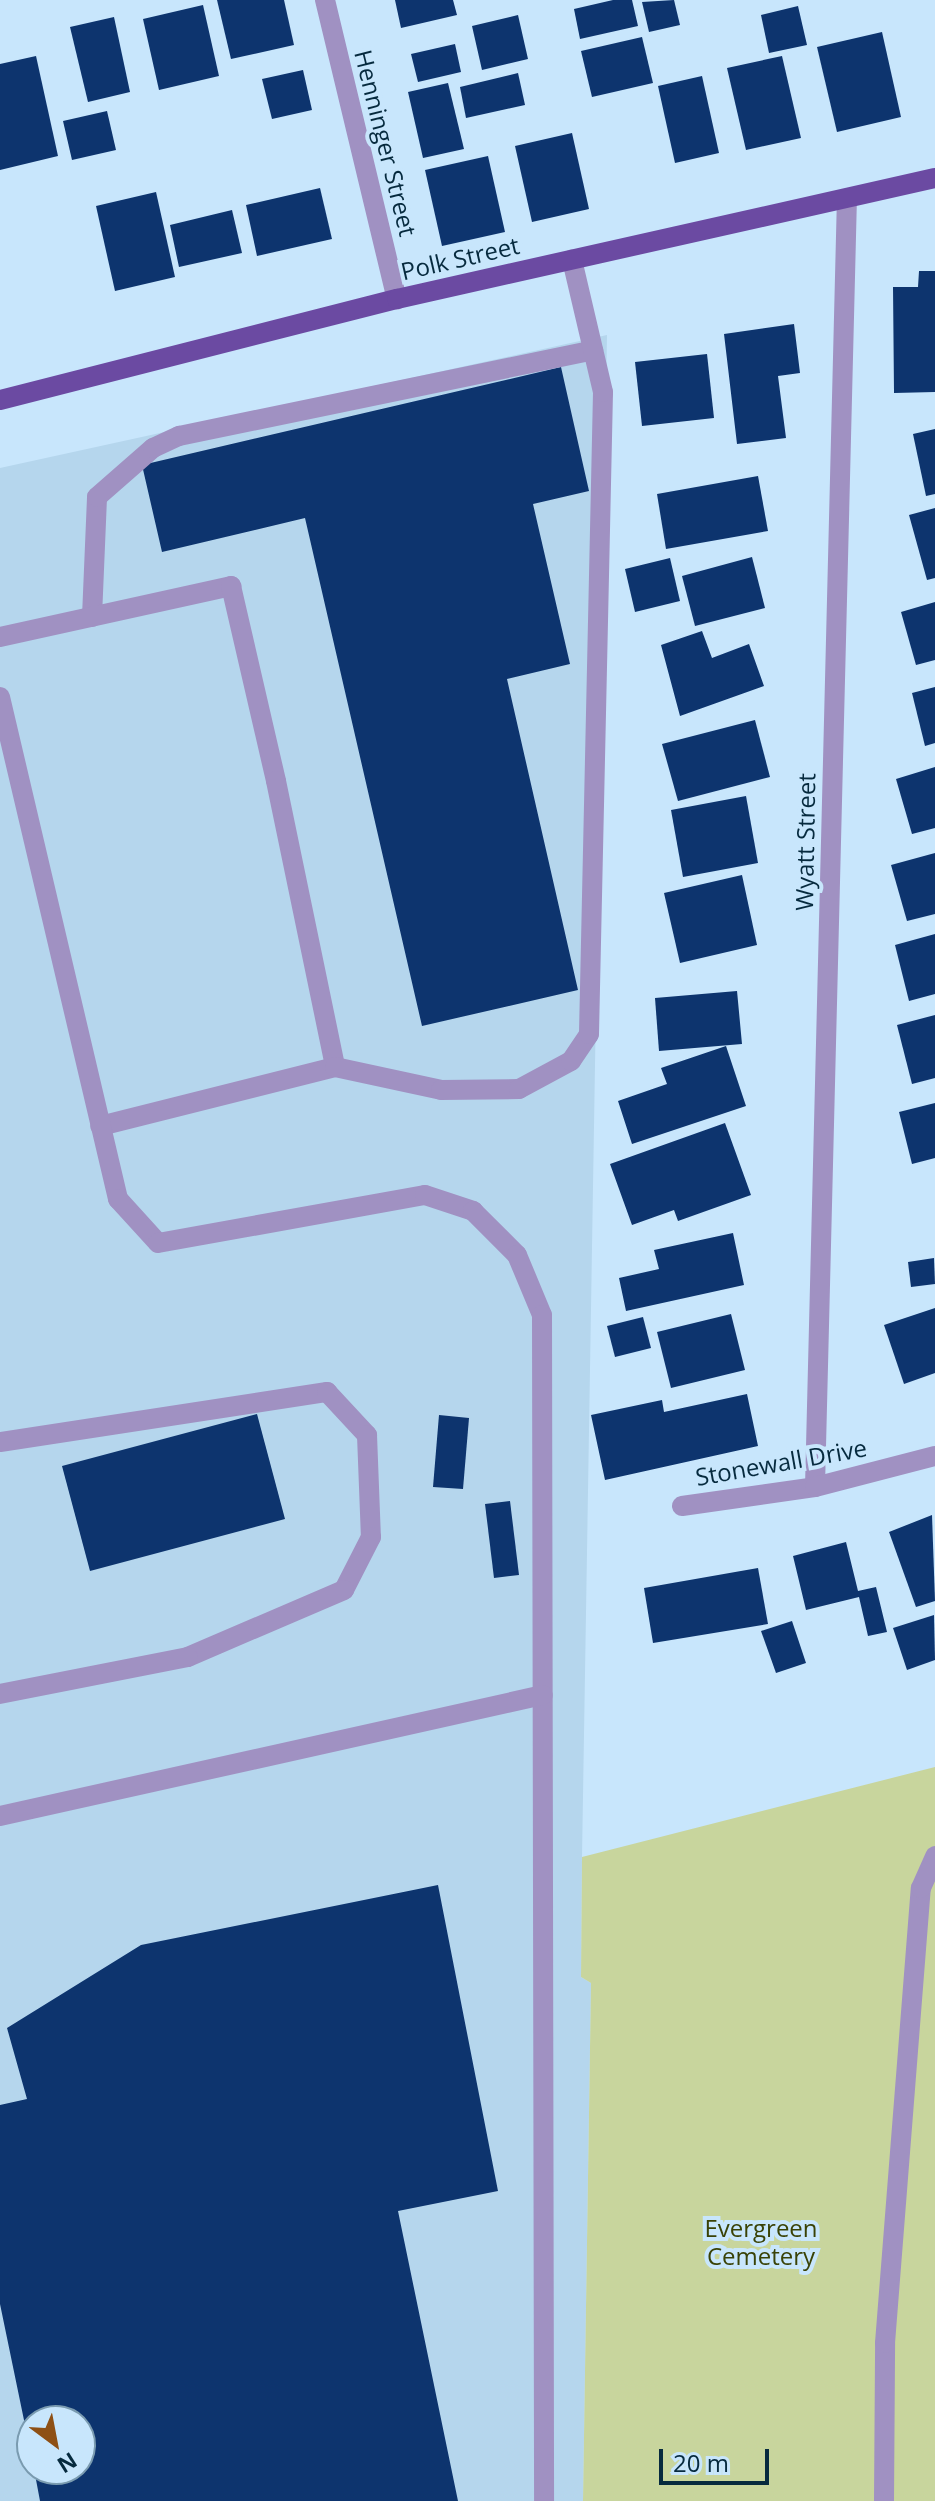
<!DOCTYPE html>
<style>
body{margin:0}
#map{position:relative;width:935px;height:2501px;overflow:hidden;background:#c8e6fc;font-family:"Open Sans",sans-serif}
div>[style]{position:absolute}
.built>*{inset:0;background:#b5d6ed}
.green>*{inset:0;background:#c8d59d}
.building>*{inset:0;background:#0d346e}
.minor>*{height:20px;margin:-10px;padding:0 10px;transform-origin:10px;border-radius:10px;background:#a091c2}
.major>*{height:20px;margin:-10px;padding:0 10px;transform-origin:10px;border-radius:10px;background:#6b4aa2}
span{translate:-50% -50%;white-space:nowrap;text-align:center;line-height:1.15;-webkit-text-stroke:8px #c8e6fc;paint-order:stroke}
.street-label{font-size:24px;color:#062a3e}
.park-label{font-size:24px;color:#394206}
.north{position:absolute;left:16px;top:2405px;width:80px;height:80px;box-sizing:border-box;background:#c8e6fc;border:2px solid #7a9bb0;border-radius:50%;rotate:148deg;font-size:22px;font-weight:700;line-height:32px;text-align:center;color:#062a3e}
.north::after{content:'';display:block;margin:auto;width:28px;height:36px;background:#8e5015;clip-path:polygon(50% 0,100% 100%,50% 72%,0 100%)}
.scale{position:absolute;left:659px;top:2449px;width:110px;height:36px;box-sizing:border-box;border:4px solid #062a3e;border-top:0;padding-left:10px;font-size:24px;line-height:28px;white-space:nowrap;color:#062a3e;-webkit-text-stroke:6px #c8e6fc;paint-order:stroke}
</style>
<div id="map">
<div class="built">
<div style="clip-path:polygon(evenodd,607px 335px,582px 1857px,581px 1977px,591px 1983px,583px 2501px,0 2501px,0 468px,607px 335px,32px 2421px,80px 2421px,80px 2469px,32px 2469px,32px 2421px)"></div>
</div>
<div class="green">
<div style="clip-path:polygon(935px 1767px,935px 2501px,583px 2501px,591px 1983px,581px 1977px,582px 1857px)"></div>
</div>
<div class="building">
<div style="clip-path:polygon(217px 0,284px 0,294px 45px,231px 59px)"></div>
<div style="clip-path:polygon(395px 0,453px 0,457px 15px,401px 28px)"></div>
<div style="clip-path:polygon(613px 0,632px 0,638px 26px,580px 39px,574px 9px)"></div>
<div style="clip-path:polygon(674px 0,680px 25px,649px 32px,642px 2px)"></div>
<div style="clip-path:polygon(203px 5px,219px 76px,159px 90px,143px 19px)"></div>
<div style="clip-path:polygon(798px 6px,807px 45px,769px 53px,761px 15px)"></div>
<div style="clip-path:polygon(518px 15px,528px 59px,482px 70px,472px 26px)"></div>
<div style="clip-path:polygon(114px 17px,130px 92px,88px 102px,70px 27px)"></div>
<div style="clip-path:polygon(882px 32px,901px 117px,837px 132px,817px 47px)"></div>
<div style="clip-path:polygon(642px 37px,653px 83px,592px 97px,581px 51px)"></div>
<div style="clip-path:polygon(455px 44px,461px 72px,418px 82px,411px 54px)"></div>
<div style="clip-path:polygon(36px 56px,58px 156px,0 170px,0 64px)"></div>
<div style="clip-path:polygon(782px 56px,801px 138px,746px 150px,727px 68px)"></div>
<div style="clip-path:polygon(303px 70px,312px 110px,272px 119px,262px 79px)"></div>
<div style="clip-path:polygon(518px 73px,525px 105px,466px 118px,460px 87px)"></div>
<div style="clip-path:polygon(702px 76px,719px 153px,675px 163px,658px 86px)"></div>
<div style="clip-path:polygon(448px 83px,464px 149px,423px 158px,408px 92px)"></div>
<div style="clip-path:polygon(107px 111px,116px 150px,72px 160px,63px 121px)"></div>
<div style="clip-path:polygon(572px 133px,589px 209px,532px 222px,515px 146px)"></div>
<div style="clip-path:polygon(488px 156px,505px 232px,442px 246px,425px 170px)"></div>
<div style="clip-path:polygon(320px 188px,332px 239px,257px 256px,246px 205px)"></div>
<div style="clip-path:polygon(156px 192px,175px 277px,115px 291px,96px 206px)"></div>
<div style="clip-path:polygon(232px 210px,242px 253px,179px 267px,170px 225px)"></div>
<div style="clip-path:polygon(919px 271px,935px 271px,935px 392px,894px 393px,893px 287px,918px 287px)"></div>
<div style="clip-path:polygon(794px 324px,800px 373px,778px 376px,786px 438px,737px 444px,724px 334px)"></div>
<div style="clip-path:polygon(707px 354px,714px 418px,642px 426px,635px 362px)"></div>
<div style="clip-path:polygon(561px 367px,589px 491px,533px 504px,570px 664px,507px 679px,578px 990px,422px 1026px,305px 518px,162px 552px,142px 465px)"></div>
<div style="clip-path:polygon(935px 429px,935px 494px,926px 496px,913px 434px)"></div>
<div style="clip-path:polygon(758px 476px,768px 531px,666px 549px,657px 494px)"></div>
<div style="clip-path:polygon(935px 508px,935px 578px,927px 580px,909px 515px)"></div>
<div style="clip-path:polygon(752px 557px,765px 608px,695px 626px,682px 576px)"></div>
<div style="clip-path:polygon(670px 558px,680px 601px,635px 612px,625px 569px)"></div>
<div style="clip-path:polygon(935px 602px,935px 660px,916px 665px,901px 612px)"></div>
<div style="clip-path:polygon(702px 631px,712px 658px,749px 644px,764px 686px,680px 716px,661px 645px)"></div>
<div style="clip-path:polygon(935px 687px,935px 743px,925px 746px,912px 693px)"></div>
<div style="clip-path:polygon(755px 720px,770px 777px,678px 801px,662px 744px)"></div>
<div style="clip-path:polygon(935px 767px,935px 828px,912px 834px,896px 779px)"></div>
<div style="clip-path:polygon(746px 796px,758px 863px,683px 877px,671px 810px)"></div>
<div style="clip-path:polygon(935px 853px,935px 914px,907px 921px,891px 865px)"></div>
<div style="clip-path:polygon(742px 875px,757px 945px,680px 963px,664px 893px)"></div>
<div style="clip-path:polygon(935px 934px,935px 994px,909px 1001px,895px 945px)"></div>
<div style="clip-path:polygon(737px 991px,742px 1044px,659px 1051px,655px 998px)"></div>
<div style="clip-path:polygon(935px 1015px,935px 1078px,912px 1084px,897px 1025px)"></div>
<div style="clip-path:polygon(726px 1046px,746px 1106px,632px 1144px,618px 1101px,667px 1084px,661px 1068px)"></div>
<div style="clip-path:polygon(935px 1103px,935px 1158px,912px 1164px,899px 1112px)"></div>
<div style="clip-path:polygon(725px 1123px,751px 1195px,678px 1221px,674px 1210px,632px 1225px,610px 1164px)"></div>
<div style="clip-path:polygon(733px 1233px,744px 1285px,626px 1311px,619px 1278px,659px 1269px,654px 1250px)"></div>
<div style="clip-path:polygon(934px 1258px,935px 1284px,911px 1287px,908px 1262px)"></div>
<div style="clip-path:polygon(935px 1308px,935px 1373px,904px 1384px,884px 1325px)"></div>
<div style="clip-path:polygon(731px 1314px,745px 1370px,671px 1388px,657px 1332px)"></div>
<div style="clip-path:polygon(643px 1317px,651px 1348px,615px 1357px,607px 1326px)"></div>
<div style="clip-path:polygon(747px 1394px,758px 1446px,605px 1480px,591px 1415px,662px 1400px,664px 1412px)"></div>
<div style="clip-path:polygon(257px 1414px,285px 1519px,90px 1571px,62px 1466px)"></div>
<div style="clip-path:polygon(439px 1415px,469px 1418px,463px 1489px,433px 1487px)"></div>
<div style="clip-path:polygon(510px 1501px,519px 1575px,494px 1578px,485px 1504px)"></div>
<div style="clip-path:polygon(932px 1515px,935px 1601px,916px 1607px,889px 1532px)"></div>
<div style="clip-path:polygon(846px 1542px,858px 1591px,876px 1587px,887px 1632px,868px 1636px,859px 1597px,806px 1610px,793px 1556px)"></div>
<div style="clip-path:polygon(758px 1568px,768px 1624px,653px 1643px,644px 1588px)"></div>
<div style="clip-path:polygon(934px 1615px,935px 1660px,907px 1670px,893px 1628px)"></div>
<div style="clip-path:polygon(792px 1621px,806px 1663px,776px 1673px,761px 1631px)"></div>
<div style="clip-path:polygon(438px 1885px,498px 2191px,398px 2211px,458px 2501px,40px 2501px,34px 2469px,80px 2469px,80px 2421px,32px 2421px,31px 2454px,0 2304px,0 2105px,27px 2099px,7px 2028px,141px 1945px)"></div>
</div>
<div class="minor">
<div style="left:325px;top:0;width:308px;rotate:76.5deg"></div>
<div style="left:92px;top:617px;width:120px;rotate:-87.6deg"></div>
<div style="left:97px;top:497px;width:74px;rotate:-41.2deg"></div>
<div style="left:153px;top:448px;width:29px;rotate:-25deg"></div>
<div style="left:179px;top:436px;width:423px;rotate:-11.7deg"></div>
<div style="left:0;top:637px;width:237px;rotate:-12.4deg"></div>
<div style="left:231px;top:586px;width:200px;rotate:77deg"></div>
<div style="left:276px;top:781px;width:292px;rotate:78.3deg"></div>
<div style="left:335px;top:1067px;width:242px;rotate:165.9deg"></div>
<div style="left:0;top:697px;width:516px;rotate:76.77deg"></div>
<div style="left:118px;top:1199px;width:59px;rotate:47.7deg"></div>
<div style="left:158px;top:1243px;width:271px;rotate:-10.2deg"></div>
<div style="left:425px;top:1195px;width:51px;rotate:18.4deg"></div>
<div style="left:473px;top:1211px;width:62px;rotate:45deg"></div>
<div style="left:517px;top:1255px;width:65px;rotate:67.4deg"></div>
<div style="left:542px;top:1315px;width:1186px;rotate:89.9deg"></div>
<div style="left:335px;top:1067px;width:108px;rotate:12.2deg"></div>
<div style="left:441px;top:1090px;width:78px;rotate:-0.7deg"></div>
<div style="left:519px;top:1089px;width:59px;rotate:-28.3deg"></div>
<div style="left:571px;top:1061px;width:32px;rotate:-56deg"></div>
<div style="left:589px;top:1034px;width:642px;rotate:-88.75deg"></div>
<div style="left:603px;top:392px;width:136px;rotate:-103.2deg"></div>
<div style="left:0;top:1442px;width:331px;rotate:-8.7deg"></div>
<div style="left:327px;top:1392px;width:59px;rotate:47.1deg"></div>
<div style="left:367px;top:1435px;width:102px;rotate:87.8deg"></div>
<div style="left:371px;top:1537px;width:59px;rotate:117deg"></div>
<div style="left:344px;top:1590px;width:170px;rotate:156.8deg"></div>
<div style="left:188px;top:1657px;width:192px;rotate:168.9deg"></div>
<div style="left:815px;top:1487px;width:1289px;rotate:-88.58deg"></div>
<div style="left:682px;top:1506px;width:134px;rotate:-8.1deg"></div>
<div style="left:815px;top:1487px;width:124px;rotate:-14.5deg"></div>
<div style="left:0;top:1816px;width:556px;rotate:-12.56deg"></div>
<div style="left:884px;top:2501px;width:158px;rotate:-89.6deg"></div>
<div style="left:885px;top:2343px;width:456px;rotate:-85.5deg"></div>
<div style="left:921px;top:1888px;width:35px;rotate:-66deg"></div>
</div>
<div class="major">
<div style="left:0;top:400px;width:410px;rotate:-14.3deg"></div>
<div style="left:397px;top:299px;width:551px;rotate:-12.68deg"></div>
</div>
<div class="street-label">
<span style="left:386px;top:143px;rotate:76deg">Henninger Street</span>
<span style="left:460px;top:258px;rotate:-13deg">Polk Street</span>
<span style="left:805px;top:842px;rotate:-89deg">Wyatt Street</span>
<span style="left:781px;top:1462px;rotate:-10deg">Stonewall Drive</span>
</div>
<div class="park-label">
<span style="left:761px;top:2242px">Evergreen<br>Cemetery</span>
</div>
<div class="north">N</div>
<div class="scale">20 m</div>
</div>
